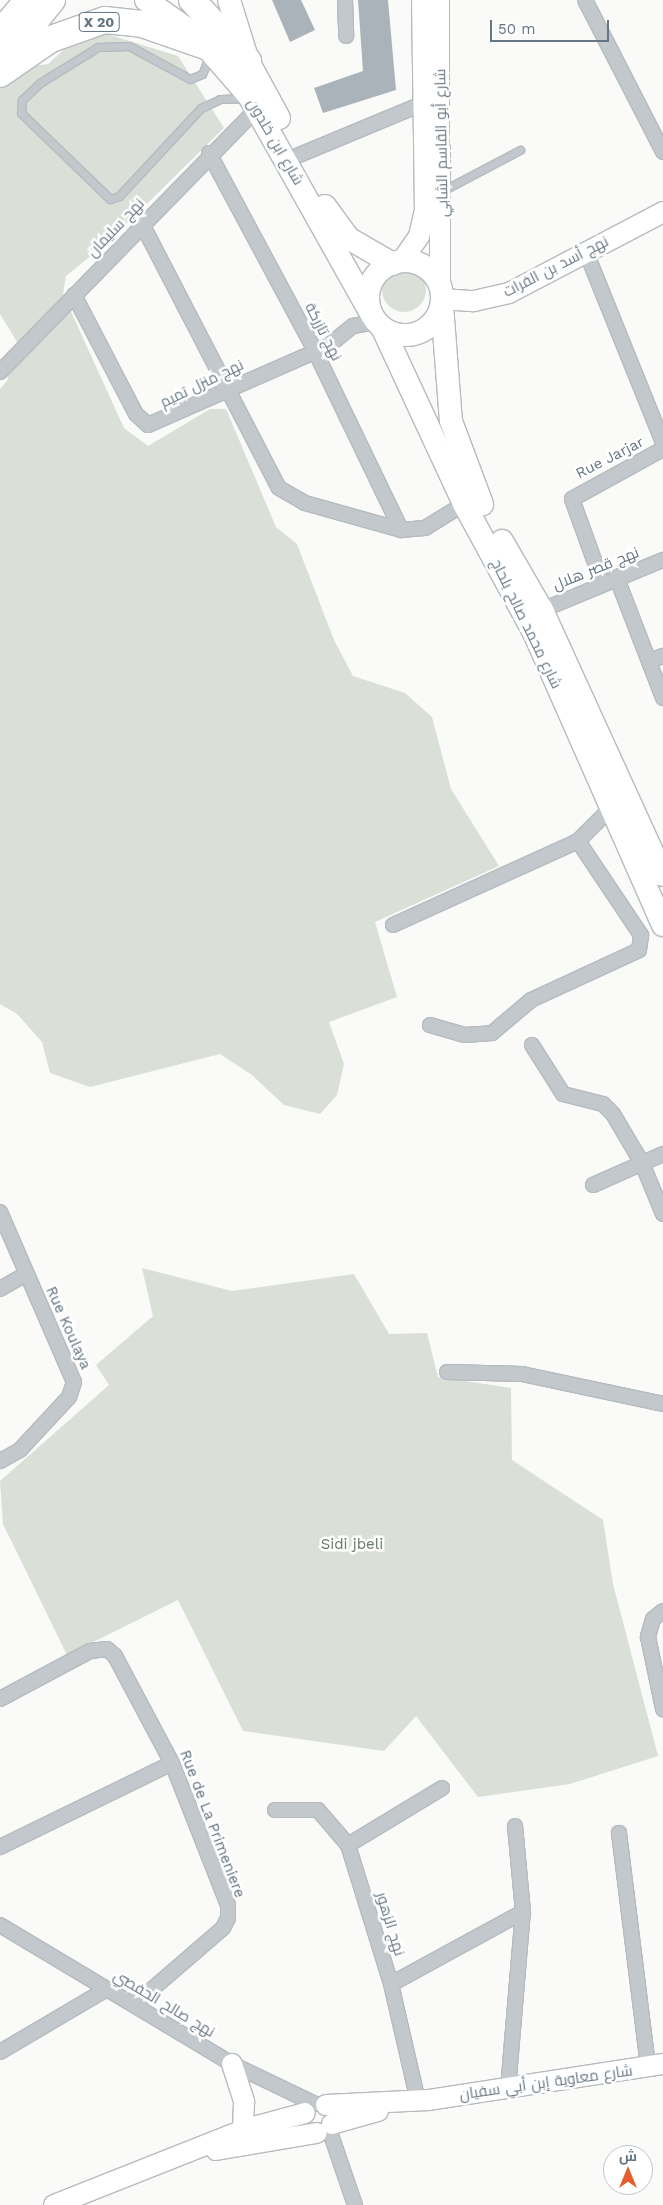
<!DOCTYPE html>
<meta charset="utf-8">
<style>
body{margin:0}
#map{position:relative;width:663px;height:2205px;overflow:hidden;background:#fafaf8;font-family:"Work Sans",Cairo,sans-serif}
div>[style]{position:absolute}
.green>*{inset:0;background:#dadfd7}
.round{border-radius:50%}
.building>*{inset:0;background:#aab3b9}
.roads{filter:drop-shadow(1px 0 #b6bbc0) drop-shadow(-1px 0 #b6bbc0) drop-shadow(0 1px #b6bbc0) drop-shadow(0 -1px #b6bbc0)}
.lane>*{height:7px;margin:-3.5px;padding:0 3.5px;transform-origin:3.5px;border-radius:3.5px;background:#c3c8cc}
.street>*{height:14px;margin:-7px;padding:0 7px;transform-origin:7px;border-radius:7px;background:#c3c8cc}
.secondary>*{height:20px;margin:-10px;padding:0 10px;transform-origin:10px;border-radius:10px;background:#fff}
.primary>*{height:22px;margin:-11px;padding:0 11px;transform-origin:11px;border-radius:11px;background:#fff}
.primary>.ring{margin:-11px;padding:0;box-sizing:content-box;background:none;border:22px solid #fff;border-radius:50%}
.highway>*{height:26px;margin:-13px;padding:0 13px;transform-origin:13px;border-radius:13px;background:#fff}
span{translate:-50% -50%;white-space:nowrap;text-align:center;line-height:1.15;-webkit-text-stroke:5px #fff;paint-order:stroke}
.shield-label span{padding:1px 4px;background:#fff;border:1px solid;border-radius:4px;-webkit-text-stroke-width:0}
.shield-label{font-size:14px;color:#657583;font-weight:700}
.street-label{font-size:15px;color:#657583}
.park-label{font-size:15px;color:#677a64}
.north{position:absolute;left:603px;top:2145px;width:50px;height:50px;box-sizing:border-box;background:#fff;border:1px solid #c1c8cd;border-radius:50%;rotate:0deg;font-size:14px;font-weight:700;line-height:20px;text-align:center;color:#657583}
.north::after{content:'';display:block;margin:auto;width:18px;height:22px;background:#e35d2f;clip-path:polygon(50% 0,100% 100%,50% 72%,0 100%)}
.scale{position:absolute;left:490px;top:20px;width:119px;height:22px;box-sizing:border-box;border:2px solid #657583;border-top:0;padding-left:6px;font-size:15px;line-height:18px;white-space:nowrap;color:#657583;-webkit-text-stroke:4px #fff;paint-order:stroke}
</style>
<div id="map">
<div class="green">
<div style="clip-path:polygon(107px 34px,178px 56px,224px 128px,109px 241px,66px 276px,63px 294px,124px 428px,148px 446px,210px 409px,226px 409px,276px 527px,297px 544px,334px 640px,353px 676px,405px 693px,432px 717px,451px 789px,499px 866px,375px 922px,397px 997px,329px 1022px,344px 1064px,337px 1095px,320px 1114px,284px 1105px,252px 1075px,220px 1054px,90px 1087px,50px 1073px,42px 1042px,17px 1014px,0 1004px,0 389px,7px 381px,17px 342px,0 314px,0 87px,25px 67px,48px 64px,69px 45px)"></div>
<div class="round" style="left:382px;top:268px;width:44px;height:44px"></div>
<div style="clip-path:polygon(142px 1268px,232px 1291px,354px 1274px,389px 1334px,427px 1333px,438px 1377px,511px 1388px,512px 1460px,603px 1520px,613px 1584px,658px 1756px,570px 1784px,478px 1797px,416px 1716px,384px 1751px,243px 1731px,178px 1600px,67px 1655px,3px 1524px,0 1481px,109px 1385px,96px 1365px,153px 1316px)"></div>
</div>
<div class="building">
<div style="clip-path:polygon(272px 0,301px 0,315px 30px,290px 42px)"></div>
<div style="clip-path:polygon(358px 0,388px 0,396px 90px,323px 113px,314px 88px,363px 71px)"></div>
</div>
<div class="roads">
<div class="lane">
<div style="left:209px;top:57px;width:18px;rotate:112deg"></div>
<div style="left:202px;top:74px;width:13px;rotate:157deg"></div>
<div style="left:190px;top:79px;width:69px;rotate:-151.6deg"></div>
<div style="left:129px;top:46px;width:31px;rotate:178deg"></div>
<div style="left:98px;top:47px;width:68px;rotate:148.2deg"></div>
<div style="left:40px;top:83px;width:25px;rotate:137deg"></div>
<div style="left:22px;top:100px;width:13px;rotate:94deg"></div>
<div style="left:21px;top:113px;width:124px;rotate:44deg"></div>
<div style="left:110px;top:199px;width:9px;rotate:-18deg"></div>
<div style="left:119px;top:196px;width:120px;rotate:-47deg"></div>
<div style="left:201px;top:108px;width:21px;rotate:-25deg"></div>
<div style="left:220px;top:99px;width:24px;rotate:-2deg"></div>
<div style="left:444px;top:190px;width:86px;rotate:-27.8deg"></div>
</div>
<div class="street">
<div style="left:345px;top:0;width:36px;rotate:88deg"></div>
<div style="left:585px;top:0;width:171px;rotate:62.8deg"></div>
<div style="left:209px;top:153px;width:225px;rotate:61.8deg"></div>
<div style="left:315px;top:351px;width:199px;rotate:64.3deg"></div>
<div style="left:299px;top:155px;width:135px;rotate:-22.6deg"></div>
<div style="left:142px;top:224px;width:297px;rotate:62.6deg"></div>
<div style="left:279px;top:488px;width:30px;rotate:30deg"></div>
<div style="left:305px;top:503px;width:100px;rotate:15.7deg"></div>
<div style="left:401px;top:530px;width:24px;rotate:-5deg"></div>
<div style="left:425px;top:528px;width:46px;rotate:-31.6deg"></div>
<div style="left:586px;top:252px;width:206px;rotate:68deg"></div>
<div style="left:74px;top:295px;width:134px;rotate:62.5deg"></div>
<div style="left:136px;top:414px;width:16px;rotate:43deg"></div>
<div style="left:148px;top:425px;width:197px;rotate:-23.7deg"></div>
<div style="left:328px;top:346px;width:32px;rotate:-39deg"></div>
<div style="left:353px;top:326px;width:23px;rotate:-10deg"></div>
<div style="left:0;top:372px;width:368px;rotate:-45.7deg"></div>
<div style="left:616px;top:576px;width:131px;rotate:68.9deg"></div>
<div style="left:602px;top:582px;width:88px;rotate:-109.9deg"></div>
<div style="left:572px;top:499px;width:104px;rotate:-28.8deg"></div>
<div style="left:542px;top:610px;width:131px;rotate:-22.5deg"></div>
<div style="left:649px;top:661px;width:15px;rotate:-20deg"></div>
<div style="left:393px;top:925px;width:203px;rotate:-24.4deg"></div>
<div style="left:578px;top:841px;width:45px;rotate:-45deg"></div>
<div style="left:430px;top:1025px;width:36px;rotate:16deg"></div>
<div style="left:465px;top:1035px;width:27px;rotate:-4deg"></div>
<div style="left:492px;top:1033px;width:51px;rotate:-40.2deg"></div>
<div style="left:531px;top:1000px;width:119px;rotate:-24.8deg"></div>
<div style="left:639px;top:950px;width:15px;rotate:-82deg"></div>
<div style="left:641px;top:935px;width:113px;rotate:-123.8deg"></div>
<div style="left:532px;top:1045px;width:58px;rotate:57.7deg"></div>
<div style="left:563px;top:1094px;width:41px;rotate:14deg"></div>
<div style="left:603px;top:1104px;width:14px;rotate:45deg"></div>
<div style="left:613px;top:1114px;width:57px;rotate:59.4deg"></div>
<div style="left:642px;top:1163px;width:55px;rotate:67.6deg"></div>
<div style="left:593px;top:1185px;width:77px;rotate:-23.9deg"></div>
<div style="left:0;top:1212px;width:185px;rotate:66.5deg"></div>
<div style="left:74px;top:1382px;width:16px;rotate:108deg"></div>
<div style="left:69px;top:1397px;width:72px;rotate:132.8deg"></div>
<div style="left:20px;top:1450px;width:23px;rotate:151deg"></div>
<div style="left:0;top:1289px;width:30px;rotate:-30deg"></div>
<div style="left:447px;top:1372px;width:75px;rotate:1.5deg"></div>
<div style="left:522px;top:1374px;width:144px;rotate:12deg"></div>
<div style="left:663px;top:1611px;width:13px;rotate:141deg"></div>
<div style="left:653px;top:1619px;width:19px;rotate:106deg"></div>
<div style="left:648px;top:1637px;width:74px;rotate:78.2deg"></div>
<div style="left:0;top:1699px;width:102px;rotate:-28.1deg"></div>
<div style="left:90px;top:1651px;width:17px;rotate:-7deg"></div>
<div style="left:107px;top:1649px;width:11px;rotate:41deg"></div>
<div style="left:115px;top:1656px;width:121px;rotate:62deg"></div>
<div style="left:172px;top:1763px;width:153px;rotate:68.5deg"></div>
<div style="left:228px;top:1905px;width:13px;rotate:90deg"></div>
<div style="left:228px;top:1918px;width:11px;rotate:117deg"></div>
<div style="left:223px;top:1928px;width:116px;rotate:139.2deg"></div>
<div style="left:275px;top:1810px;width:43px"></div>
<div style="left:318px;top:1810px;width:46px;rotate:49.4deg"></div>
<div style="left:348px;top:1845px;width:145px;rotate:72.8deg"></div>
<div style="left:391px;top:1984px;width:120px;rotate:77deg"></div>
<div style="left:619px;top:1833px;width:236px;rotate:82.9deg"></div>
<div style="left:348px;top:1845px;width:110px;rotate:-31.2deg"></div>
<div style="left:0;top:1847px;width:191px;rotate:-26deg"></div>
<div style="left:0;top:1925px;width:270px;rotate:30.9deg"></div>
<div style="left:232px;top:2064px;width:92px;rotate:25.7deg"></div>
<div style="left:391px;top:1984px;width:150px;rotate:-28.6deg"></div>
<div style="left:0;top:2052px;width:124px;rotate:-30.5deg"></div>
<div style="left:508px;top:2089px;width:178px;rotate:-85.2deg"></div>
<div style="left:523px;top:1912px;width:86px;rotate:-95.3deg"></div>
<div style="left:329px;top:2129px;width:80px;rotate:71.1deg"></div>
</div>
<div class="secondary">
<div style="left:439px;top:0;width:287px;rotate:89.8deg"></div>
<div style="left:401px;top:262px;width:32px;rotate:-55deg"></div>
<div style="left:419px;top:236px;width:26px;rotate:-77deg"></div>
<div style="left:425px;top:211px;width:211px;rotate:-90.8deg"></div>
<div style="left:442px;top:299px;width:32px;rotate:4deg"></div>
<div style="left:474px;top:301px;width:36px;rotate:-13deg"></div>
<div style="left:509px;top:293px;width:174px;rotate:-27.7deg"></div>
<div style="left:232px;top:2064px;width:40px;rotate:72deg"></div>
<div style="left:244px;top:2102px;width:28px;rotate:92deg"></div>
<div style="left:326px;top:2105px;width:102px;rotate:-2.8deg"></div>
<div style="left:428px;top:2100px;width:238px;rotate:-8.7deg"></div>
<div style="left:332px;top:2124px;width:48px;rotate:-15.8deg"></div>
<div style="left:216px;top:2150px;width:102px;rotate:-9.6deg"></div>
<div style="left:54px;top:2205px;width:203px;rotate:-21.6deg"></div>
<div style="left:243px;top:2130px;width:64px;rotate:-15.3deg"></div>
</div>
<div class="primary">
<div style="left:146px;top:0;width:62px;rotate:35.2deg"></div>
<div style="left:197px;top:36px;width:79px;rotate:49.1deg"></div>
<div style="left:249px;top:96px;width:248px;rotate:60.7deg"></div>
<div style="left:229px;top:0;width:64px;rotate:72.7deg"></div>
<div style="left:248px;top:61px;width:65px;rotate:61.5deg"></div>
<div style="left:325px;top:206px;width:39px;rotate:54deg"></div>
<div style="left:348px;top:238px;width:52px;rotate:30deg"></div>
<div class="ring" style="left:368px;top:261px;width:52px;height:52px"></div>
<div style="left:442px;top:305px;width:116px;rotate:85.6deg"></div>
<div style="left:451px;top:421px;width:89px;rotate:69.5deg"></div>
<div style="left:382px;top:327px;width:195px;rotate:65.1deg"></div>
<div style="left:464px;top:504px;width:149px;rotate:61.5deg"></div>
<div style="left:535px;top:635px;width:317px;rotate:66.2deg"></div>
<div style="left:502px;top:541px;width:80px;rotate:59.9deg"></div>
<div style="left:542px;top:610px;width:291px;rotate:65.5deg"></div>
</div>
<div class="highway">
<div style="left:192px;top:0;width:83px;rotate:47.4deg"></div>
<div style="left:0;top:33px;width:43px;rotate:-49.7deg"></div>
<div style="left:1px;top:63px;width:81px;rotate:-51deg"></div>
<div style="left:0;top:74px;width:62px;rotate:-34.5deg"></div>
<div style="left:51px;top:39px;width:57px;rotate:-19.4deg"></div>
<div style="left:105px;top:20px;width:37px;rotate:6deg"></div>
<div style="left:142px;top:24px;width:70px;rotate:19.2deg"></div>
</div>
</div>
<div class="shield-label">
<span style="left:99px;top:22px">X 20</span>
</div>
<div class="street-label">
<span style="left:275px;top:142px;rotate:60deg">شارع ابن خلدون</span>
<span style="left:442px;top:143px;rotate:-91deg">شارع أبو القاسم الشابي</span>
<span style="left:116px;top:228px;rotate:-46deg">نهج سليمان</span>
<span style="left:556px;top:267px;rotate:-27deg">نهج أسد بن الفرات</span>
<span style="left:323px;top:332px;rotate:63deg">نهج تازركة</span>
<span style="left:202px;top:384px;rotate:-26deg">نهج منزل تميم</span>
<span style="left:610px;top:458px;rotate:-27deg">Rue Jarjar</span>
<span style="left:596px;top:569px;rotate:-22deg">نهج قصر هلال</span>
<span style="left:526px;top:624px;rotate:64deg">شارع محمد صالح بلحاج</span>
<span style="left:68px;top:1328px;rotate:66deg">Rue Koulaya</span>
<span style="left:212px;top:1824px;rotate:69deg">Rue de La Primeniere</span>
<span style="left:390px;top:1924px;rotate:73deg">نهج الزهور</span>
<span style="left:164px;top:2004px;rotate:31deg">نهج صالح الحفصي</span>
<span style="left:546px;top:2083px;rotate:-8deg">شارع معاوية إبن أبي سفيان</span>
</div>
<div class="park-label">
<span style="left:352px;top:1545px">Sidi jbeli</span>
</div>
<div class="north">ش</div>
<div class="scale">50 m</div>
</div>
